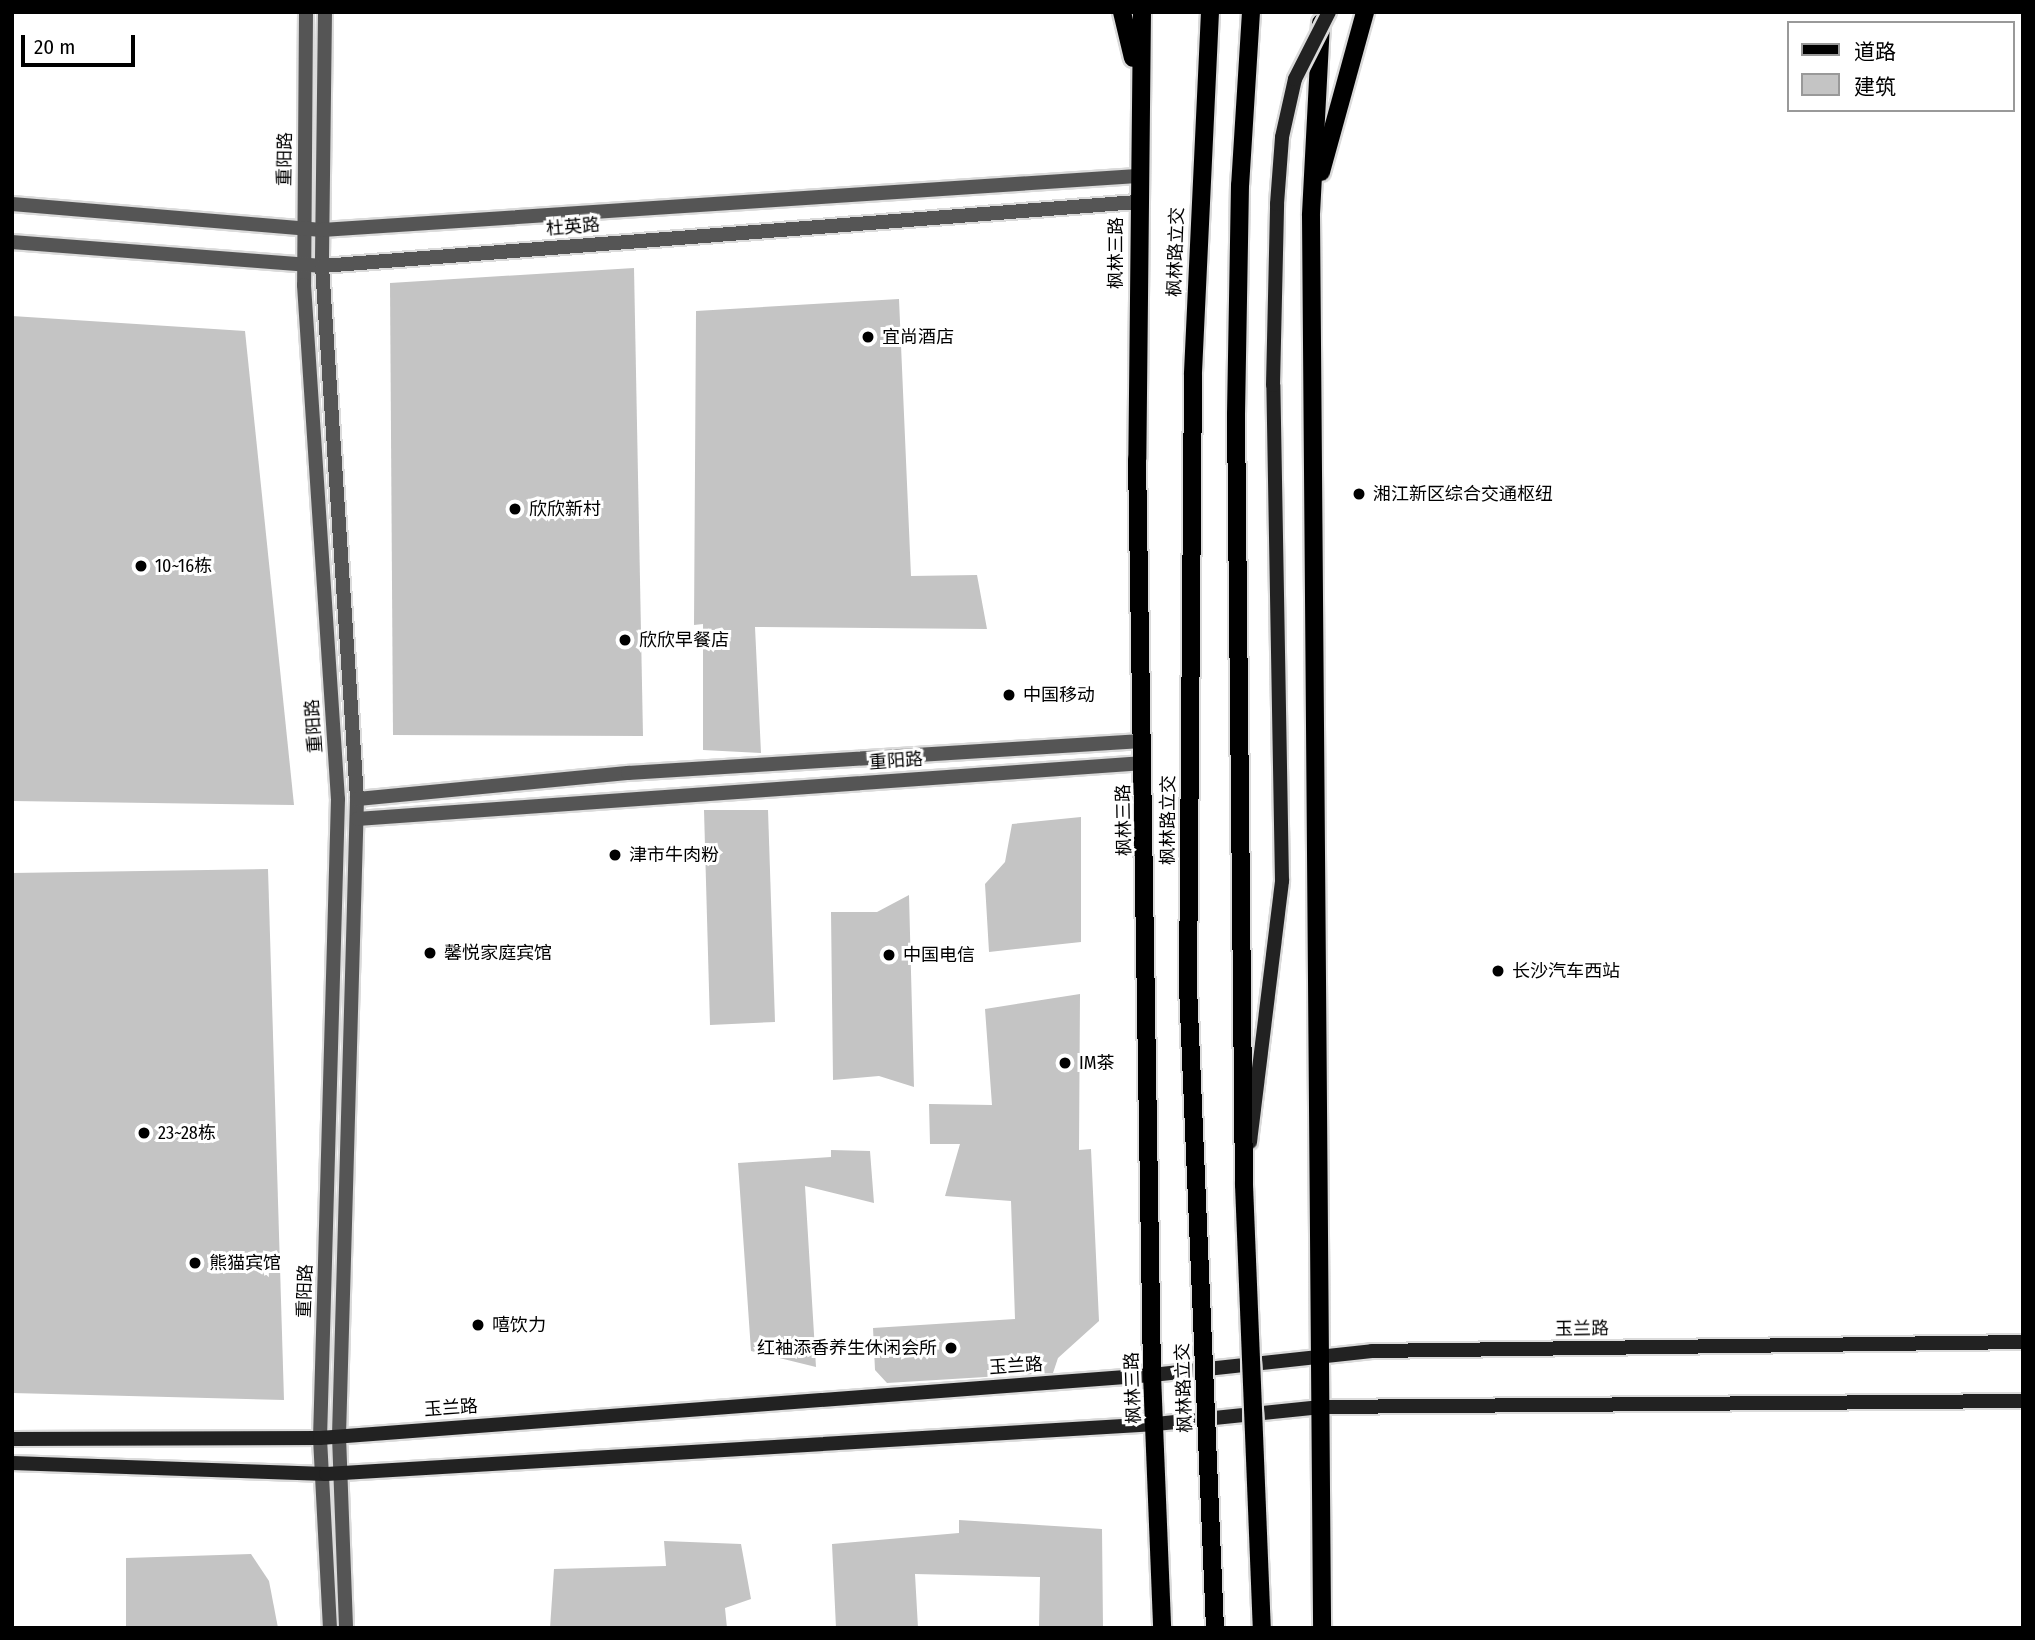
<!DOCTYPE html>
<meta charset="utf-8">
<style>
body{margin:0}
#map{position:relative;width:2035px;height:1640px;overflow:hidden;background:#fff;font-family:"Fira Sans Condensed","Noto Sans SC",sans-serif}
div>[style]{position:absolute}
.building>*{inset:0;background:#c4c4c4}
.roads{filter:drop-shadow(2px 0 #dbdbdb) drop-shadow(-2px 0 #dbdbdb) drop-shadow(0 2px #dbdbdb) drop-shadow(0 -2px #dbdbdb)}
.street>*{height:14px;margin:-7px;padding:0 7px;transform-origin:7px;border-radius:7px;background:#555}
.secondary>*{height:14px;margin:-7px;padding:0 7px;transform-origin:7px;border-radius:7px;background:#222}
.primary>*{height:18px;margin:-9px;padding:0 9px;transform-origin:9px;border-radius:9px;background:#000}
.bridges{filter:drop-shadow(2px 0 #dbdbdb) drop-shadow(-2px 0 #dbdbdb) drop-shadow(0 2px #dbdbdb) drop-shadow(0 -2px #dbdbdb)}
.secondary-bridge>*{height:14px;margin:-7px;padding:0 7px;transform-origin:7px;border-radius:7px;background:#222}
.primary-bridge>*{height:18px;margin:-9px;padding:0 9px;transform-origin:9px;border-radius:9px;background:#000}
.dots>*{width:19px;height:19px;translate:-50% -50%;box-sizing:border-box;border:4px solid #fff;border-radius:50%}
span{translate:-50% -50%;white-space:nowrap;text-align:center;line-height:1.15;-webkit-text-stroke:6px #fff;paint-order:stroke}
.street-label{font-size:18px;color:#000}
.poi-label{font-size:18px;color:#000}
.left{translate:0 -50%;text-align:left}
.right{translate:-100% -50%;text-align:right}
.frame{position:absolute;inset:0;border:14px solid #000;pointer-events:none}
.legend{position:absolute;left:1787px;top:21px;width:228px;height:91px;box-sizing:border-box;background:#fff;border:2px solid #999;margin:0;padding:9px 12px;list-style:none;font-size:21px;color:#000}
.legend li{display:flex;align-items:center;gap:14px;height:35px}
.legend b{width:35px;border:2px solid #999}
.scale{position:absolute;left:21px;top:35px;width:114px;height:32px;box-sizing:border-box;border:4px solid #000;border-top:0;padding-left:9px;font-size:21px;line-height:24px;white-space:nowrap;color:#000;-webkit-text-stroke:5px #fff;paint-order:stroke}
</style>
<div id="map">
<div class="building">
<div style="clip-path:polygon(634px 268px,643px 736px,393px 735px,390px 283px)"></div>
<div style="clip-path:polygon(899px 299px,911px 576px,977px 575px,987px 629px,755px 627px,761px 753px,703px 750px,703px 624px,694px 625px,696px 311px)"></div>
<div style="clip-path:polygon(12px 316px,245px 331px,294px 805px,12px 801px)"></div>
<div style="clip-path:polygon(704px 810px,768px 810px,775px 1022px,710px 1025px)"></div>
<div style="clip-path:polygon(1081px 817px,1081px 942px,989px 952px,985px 884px,1005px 862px,1012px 824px)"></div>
<div style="clip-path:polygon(268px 869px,284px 1400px,12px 1393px,12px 873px)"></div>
<div style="clip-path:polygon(909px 895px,914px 1087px,879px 1076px,833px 1080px,831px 912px,877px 912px)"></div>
<div style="clip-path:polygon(1080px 994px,1079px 1150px,1091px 1149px,1099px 1321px,1058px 1358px,1053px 1373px,887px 1383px,875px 1370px,873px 1328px,1015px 1319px,1011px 1201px,945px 1196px,960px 1144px,930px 1144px,929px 1104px,992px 1105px,985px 1009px)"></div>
<div style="clip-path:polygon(831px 1150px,870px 1151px,874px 1203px,805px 1186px,816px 1367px,751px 1351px,738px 1163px,831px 1157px)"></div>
<div style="clip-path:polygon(959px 1520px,1102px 1529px,1103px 1628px,1039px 1628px,1040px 1577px,915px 1574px,918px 1628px,836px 1628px,832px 1544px,959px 1533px)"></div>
<div style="clip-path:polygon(664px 1541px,741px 1544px,751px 1599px,725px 1608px,727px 1628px,550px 1628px,554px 1569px,666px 1566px)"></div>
<div style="clip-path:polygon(251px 1554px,269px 1581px,278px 1628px,126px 1628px,126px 1558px)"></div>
</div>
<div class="roads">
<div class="street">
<div style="left:306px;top:12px;width:273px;rotate:90.4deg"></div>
<div style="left:304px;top:285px;width:515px;rotate:86.22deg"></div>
<div style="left:338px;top:799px;width:639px;rotate:91.61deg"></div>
<div style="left:320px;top:1438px;width:190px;rotate:87deg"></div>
<div style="left:325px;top:12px;width:254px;rotate:90.7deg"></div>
<div style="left:322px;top:266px;width:534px;rotate:86.24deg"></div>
<div style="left:357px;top:799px;width:637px;rotate:91.62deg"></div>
<div style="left:339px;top:1436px;width:192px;rotate:87.9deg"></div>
<div style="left:12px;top:204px;width:311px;rotate:4.8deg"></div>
<div style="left:322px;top:230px;width:817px;rotate:-3.79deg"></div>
<div style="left:12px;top:242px;width:311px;rotate:4.4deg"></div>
<div style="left:322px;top:266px;width:818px;rotate:-4.49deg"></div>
<div style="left:357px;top:799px;width:272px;rotate:-5.5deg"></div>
<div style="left:628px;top:773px;width:515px;rotate:-3.56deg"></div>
<div style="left:357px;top:819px;width:789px;rotate:-4.07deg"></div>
</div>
<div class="secondary">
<div style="left:12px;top:1439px;width:308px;rotate:-0.2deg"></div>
<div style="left:320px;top:1438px;width:834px;rotate:-4.33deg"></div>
<div style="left:1152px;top:1375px;width:221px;rotate:-6.2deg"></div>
<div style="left:1372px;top:1351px;width:651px;rotate:-0.79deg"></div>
<div style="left:12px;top:1463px;width:314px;rotate:2deg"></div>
<div style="left:326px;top:1474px;width:832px;rotate:-3.45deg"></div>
<div style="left:1156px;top:1424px;width:166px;rotate:-5.9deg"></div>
<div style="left:1321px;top:1407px;width:702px;rotate:-0.49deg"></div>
</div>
<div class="primary">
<div style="left:1122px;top:12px;width:47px;rotate:76.6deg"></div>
<div style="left:1142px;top:12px;width:447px;rotate:90.6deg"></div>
<div style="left:1137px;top:459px;width:916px;rotate:89.06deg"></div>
<div style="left:1152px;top:1375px;width:253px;rotate:87.7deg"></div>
<div style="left:1321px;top:23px;width:193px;rotate:93deg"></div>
<div style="left:1311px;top:216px;width:1412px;rotate:89.55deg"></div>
<div style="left:1321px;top:172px;width:166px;rotate:-74.6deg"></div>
</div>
</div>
<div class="bridges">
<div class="secondary-bridge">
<div style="left:1250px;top:1142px;width:263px;rotate:-83deg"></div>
<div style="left:1282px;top:881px;width:496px;rotate:-91deg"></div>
<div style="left:1273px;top:385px;width:181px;rotate:-88.7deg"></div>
<div style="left:1277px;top:204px;width:67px;rotate:-85.7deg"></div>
<div style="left:1282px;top:137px;width:59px;rotate:-77.4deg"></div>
<div style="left:1295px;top:79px;width:75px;rotate:-63.1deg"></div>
</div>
<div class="primary-bridge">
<div style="left:1210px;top:12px;width:363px;rotate:92.7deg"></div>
<div style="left:1193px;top:375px;width:612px;rotate:90.47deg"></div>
<div style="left:1188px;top:987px;width:642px;rotate:87.59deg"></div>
<div style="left:1251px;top:12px;width:173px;rotate:93.6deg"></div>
<div style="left:1240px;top:185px;width:229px;rotate:91deg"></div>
<div style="left:1236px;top:414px;width:771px;rotate:89.41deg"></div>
<div style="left:1244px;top:1185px;width:443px;rotate:87.7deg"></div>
</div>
</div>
<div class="dots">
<div style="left:868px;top:337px;background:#000"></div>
<div style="left:1359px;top:494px;background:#000"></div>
<div style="left:515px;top:509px;background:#000"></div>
<div style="left:141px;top:566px;background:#000"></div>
<div style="left:625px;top:640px;background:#000"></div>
<div style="left:1009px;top:695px;background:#000"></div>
<div style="left:615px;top:855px;background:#000"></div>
<div style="left:430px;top:953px;background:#000"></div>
<div style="left:889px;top:955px;background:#000"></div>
<div style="left:1498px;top:971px;background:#000"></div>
<div style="left:1065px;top:1063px;background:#000"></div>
<div style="left:144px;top:1133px;background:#000"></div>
<div style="left:195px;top:1263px;background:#000"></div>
<div style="left:478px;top:1325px;background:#000"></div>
<div style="left:951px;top:1348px;background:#000"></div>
</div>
<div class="street-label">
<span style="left:285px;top:159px;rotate:-89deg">重阳路</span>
<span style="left:573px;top:227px;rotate:-5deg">杜英路</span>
<span style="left:1176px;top:252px;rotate:-88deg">枫林路立交</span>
<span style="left:1116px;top:253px;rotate:-90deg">枫林三路</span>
<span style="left:314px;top:726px;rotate:-94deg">重阳路</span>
<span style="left:896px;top:761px;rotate:-4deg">重阳路</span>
<span style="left:1124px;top:820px;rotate:-91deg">枫林三路</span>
<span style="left:1168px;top:820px;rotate:-90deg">枫林路立交</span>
<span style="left:305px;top:1291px;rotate:-88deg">重阳路</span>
<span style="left:1582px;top:1329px;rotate:-1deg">玉兰路</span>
<span style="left:1016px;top:1366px;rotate:-4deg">玉兰路</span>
<span style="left:1133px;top:1388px;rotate:-92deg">枫林三路</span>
<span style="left:1184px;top:1388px;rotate:-92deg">枫林路立交</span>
<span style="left:451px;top:1408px;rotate:-4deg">玉兰路</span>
</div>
<div class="poi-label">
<span class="left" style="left:882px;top:337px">宜尚酒店</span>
<span class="left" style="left:1373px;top:494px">湘江新区综合交通枢纽</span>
<span class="left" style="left:529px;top:509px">欣欣新村</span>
<span class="left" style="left:155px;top:566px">10~16栋</span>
<span class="left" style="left:639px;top:640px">欣欣早餐店</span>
<span class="left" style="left:1023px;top:695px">中国移动</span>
<span class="left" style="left:629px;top:855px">津市牛肉粉</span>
<span class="left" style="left:444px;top:953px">馨悦家庭宾馆</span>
<span class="left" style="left:903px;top:955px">中国电信</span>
<span class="left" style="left:1512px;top:971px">长沙汽车西站</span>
<span class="left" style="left:1079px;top:1063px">IM茶</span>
<span class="left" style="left:158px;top:1133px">23~28栋</span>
<span class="left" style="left:209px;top:1263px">熊猫宾馆</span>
<span class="left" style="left:492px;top:1325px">嘻饮力</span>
<span class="right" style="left:937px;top:1348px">红袖添香养生休闲会所</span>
</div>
<div class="frame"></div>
<ul class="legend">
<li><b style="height:9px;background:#000"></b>道路</li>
<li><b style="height:19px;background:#c4c4c4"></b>建筑</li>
</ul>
<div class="scale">20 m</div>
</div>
